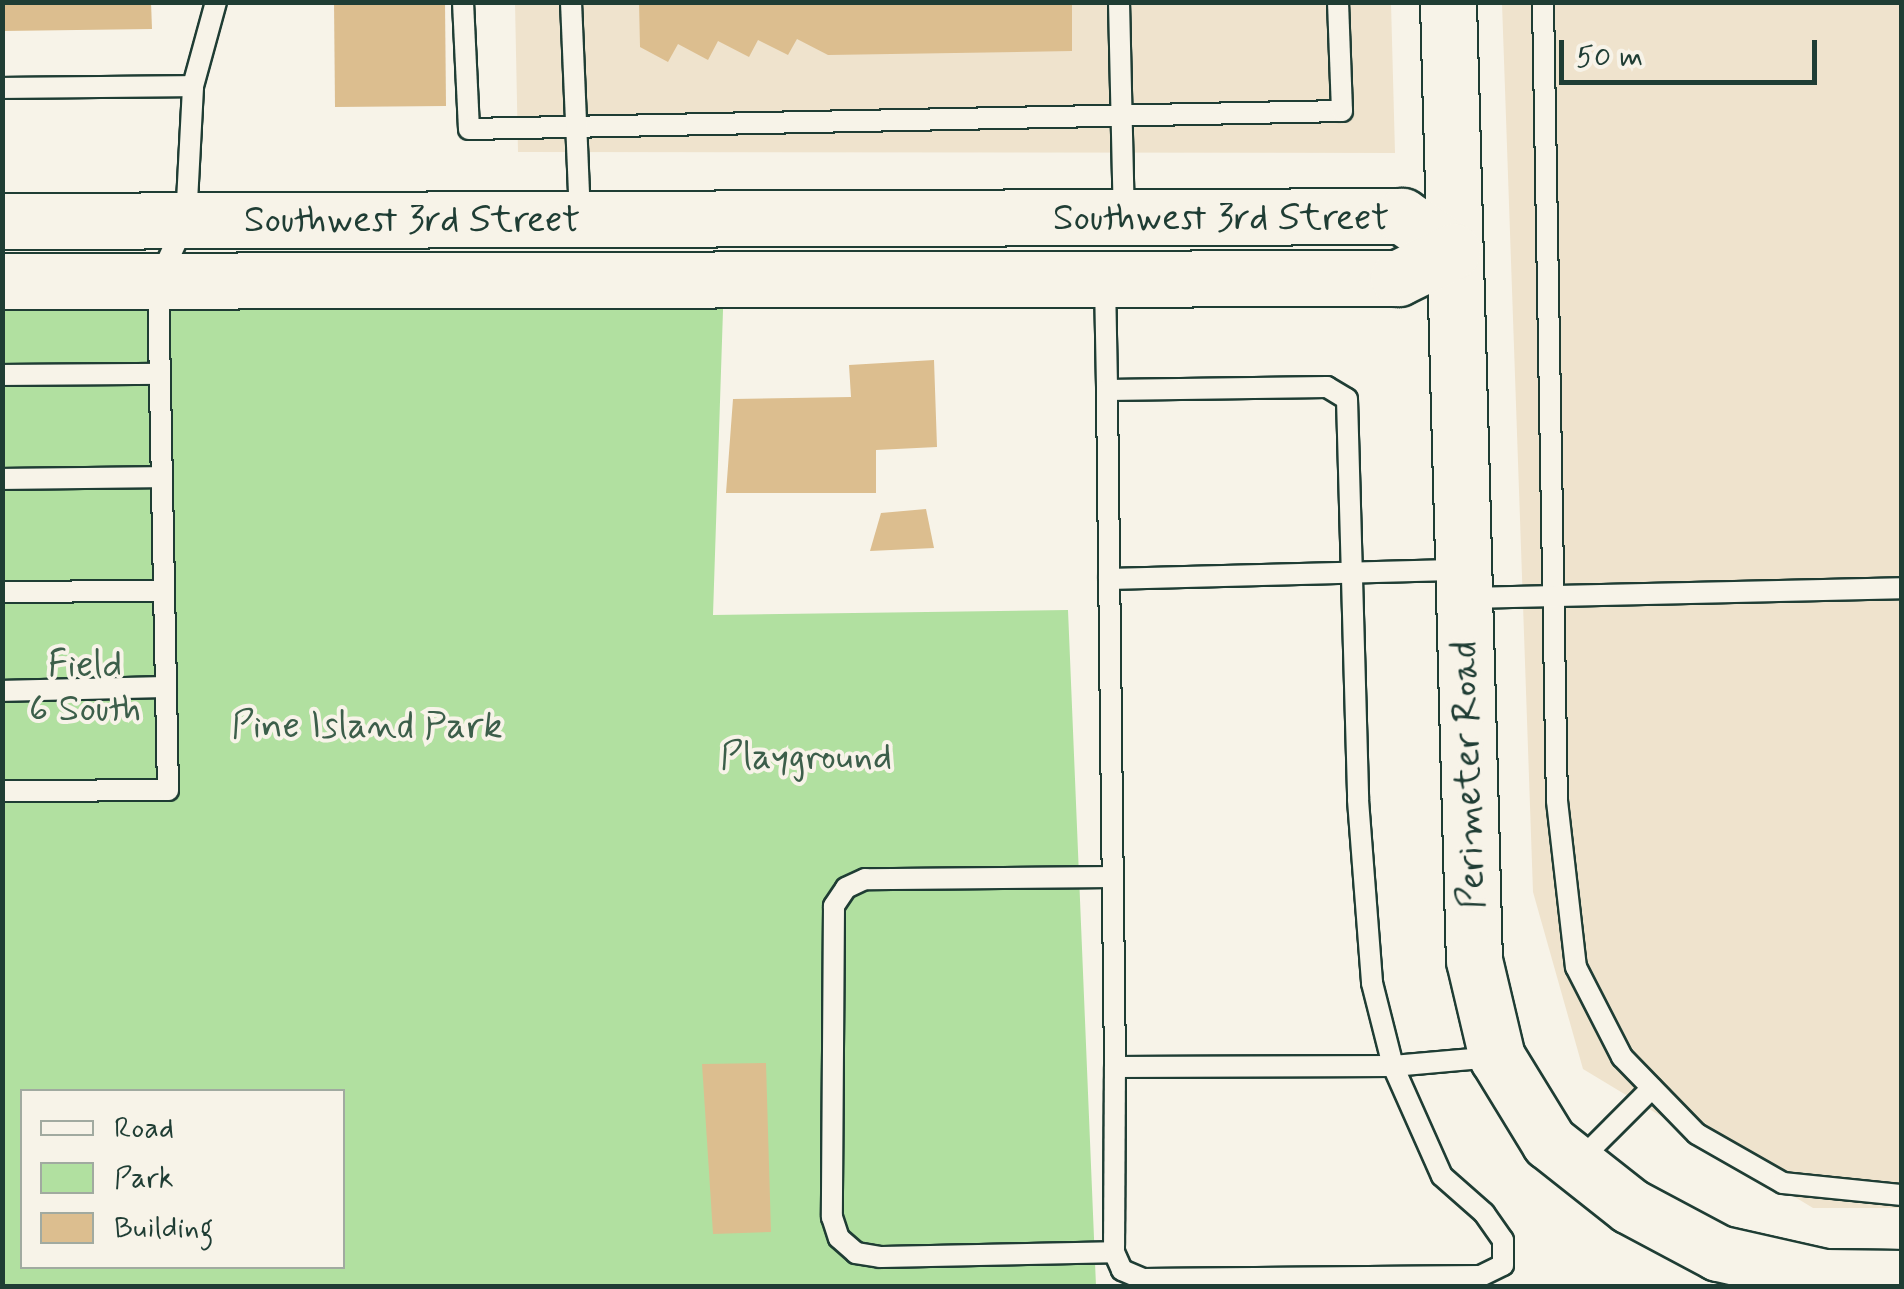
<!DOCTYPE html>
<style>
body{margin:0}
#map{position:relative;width:1904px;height:1289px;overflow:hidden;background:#f7f3e8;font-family:Mynerve,sans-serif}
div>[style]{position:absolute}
.built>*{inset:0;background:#efe3cd}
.green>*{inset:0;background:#b1e0a0}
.building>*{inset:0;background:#dcbe8f}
.roads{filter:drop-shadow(2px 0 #1f3d34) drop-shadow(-2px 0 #1f3d34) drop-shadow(0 2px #1f3d34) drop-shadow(0 -2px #1f3d34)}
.lane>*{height:20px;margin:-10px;padding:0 10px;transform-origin:10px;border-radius:10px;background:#f7f3e8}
.secondary>*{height:55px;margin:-27.5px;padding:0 27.5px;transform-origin:27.5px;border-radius:27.5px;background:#f7f3e8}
span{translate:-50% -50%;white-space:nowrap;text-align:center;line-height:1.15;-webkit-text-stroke:8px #f7f3e8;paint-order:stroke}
.street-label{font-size:38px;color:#1f3d34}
.park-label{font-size:38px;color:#3c5e4a}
.frame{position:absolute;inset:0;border:5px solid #1f3d34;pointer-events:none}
.legend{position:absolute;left:20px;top:1089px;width:325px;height:180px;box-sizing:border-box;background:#f7f3e8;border:2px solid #a1aaa0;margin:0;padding:12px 18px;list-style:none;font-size:30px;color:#1f3d34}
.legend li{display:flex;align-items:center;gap:20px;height:50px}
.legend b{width:50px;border:2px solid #a1aaa0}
.scale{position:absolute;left:1559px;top:40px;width:258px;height:45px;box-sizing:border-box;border:5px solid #1f3d34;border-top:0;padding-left:12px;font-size:30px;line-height:35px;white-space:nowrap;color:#1f3d34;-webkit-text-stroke:8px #f7f3e8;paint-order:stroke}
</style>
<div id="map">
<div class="built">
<div style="clip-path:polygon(515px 3px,1391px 3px,1395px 153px,518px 152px)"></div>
<div style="clip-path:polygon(1502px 3px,1901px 3px,1901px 1208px,1813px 1208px,1583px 1069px,1533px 892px)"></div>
</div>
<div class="green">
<div style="clip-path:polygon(evenodd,724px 280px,713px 615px,1068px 610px,1096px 1286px,3px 1286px,3px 281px,724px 280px,22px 1092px,342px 1092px,342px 1266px,22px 1266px,22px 1092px)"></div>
</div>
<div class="building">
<div style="clip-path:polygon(2px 2px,151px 2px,152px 29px,2px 31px)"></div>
<div style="clip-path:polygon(334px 2px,445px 2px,446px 106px,335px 107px)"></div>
<div style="clip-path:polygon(639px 2px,1072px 2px,1072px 51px,828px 55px,797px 39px,788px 55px,758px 40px,749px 57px,718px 41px,708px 60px,678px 44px,668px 62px,640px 47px)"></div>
<div style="clip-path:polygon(934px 360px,937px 447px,876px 450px,876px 493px,726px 493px,733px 399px,851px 397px,849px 365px)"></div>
<div style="clip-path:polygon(926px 509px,934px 548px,870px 551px,881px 513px)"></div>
<div style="clip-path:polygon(766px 1063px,771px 1232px,713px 1234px,702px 1064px)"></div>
</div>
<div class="roads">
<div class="lane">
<div style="left:463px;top:2px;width:127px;rotate:87.3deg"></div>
<div style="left:469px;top:129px;width:873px;rotate:-1.18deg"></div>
<div style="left:1342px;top:111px;width:109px;rotate:-92.1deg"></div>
<div style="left:571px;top:2px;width:213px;rotate:87.6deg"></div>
<div style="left:1119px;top:2px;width:213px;rotate:88.7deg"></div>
<div style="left:1543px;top:2px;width:799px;rotate:89deg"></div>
<div style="left:1557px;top:801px;width:167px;rotate:83.5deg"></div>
<div style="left:1576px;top:967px;width:101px;rotate:62.9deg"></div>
<div style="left:1622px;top:1057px;width:107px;rotate:45.8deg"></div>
<div style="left:1697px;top:1134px;width:99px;rotate:29.7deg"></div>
<div style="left:1783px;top:1183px;width:120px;rotate:5.8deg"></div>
<div style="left:2px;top:88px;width:191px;rotate:-0.6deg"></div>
<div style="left:1105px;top:282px;width:108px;rotate:88.9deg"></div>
<div style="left:2px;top:375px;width:158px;rotate:-0.4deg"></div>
<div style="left:2px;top:479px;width:160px;rotate:-0.7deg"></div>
<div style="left:1109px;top:579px;width:353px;rotate:-1.5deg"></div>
<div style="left:2px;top:592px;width:162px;rotate:-0.4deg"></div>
<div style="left:1467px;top:598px;width:435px;rotate:-1.3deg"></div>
<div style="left:2px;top:691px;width:164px;rotate:-1.4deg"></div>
<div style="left:2px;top:791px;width:166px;rotate:-0.3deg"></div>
<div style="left:168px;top:790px;width:509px;rotate:-91.13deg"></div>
<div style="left:158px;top:281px;width:66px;rotate:-65deg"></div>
<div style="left:186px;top:221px;width:135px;rotate:-87deg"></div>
<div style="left:193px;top:86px;width:87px;rotate:-74.7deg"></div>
<div style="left:1113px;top:877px;width:248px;rotate:179.5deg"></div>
<div style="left:865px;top:879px;width:21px;rotate:155deg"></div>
<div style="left:846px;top:888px;width:22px;rotate:124deg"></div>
<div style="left:834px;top:906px;width:311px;rotate:90.4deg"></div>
<div style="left:832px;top:1217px;width:22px;rotate:72deg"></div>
<div style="left:839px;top:1238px;width:23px;rotate:41deg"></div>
<div style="left:856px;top:1253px;width:24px;rotate:9deg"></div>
<div style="left:880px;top:1257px;width:234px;rotate:-1.2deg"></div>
<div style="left:1115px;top:1067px;width:677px;rotate:-90.68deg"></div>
<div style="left:1107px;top:390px;width:220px;rotate:-0.8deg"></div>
<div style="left:1327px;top:387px;width:23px;rotate:31deg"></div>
<div style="left:1347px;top:399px;width:401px;rotate:88.4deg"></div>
<div style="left:1358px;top:800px;width:184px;rotate:85.6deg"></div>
<div style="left:1372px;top:983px;width:86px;rotate:75.8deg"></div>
<div style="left:1393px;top:1066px;width:120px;rotate:66deg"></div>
<div style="left:1442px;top:1176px;width:56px;rotate:41.4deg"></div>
<div style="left:1484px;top:1213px;width:33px;rotate:55deg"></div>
<div style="left:1503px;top:1240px;width:25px;rotate:90deg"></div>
<div style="left:1503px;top:1265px;width:25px;rotate:154deg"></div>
<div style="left:1480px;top:1276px;width:337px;rotate:179.5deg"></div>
<div style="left:1143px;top:1279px;width:23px;rotate:-157deg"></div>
<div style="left:1122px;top:1270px;width:20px;rotate:-114deg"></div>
<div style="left:1114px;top:1252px;width:185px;rotate:-89.7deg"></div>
<div style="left:1115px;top:1067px;width:278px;rotate:-0.2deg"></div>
<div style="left:1393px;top:1066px;width:100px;rotate:-5.1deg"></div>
<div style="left:1579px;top:1161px;width:103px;rotate:-45deg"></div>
</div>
<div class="secondary">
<div style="left:1448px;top:2px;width:958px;rotate:88.45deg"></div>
<div style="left:1474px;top:960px;width:100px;rotate:76.7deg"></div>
<div style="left:1497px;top:1057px;width:100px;rotate:58.5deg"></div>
<div style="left:1549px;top:1142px;width:103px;rotate:38.3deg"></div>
<div style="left:1630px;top:1206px;width:100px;rotate:28.1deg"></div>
<div style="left:1718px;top:1253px;width:109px;rotate:12.8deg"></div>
<div style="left:1824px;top:1277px;width:78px;rotate:0.7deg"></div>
<div style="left:2px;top:221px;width:1400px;rotate:-0.2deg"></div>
<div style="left:1402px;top:216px;width:62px;rotate:34.5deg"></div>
<div style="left:2px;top:281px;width:1396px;rotate:-0.12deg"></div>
<div style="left:1398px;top:278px;width:61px;rotate:-26.1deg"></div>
</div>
</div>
<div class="street-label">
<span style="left:1221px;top:219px">Southwest 3rd Street</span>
<span style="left:412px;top:221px">Southwest 3rd Street</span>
<span style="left:1469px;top:775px;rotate:-92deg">Perimeter Road</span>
</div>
<div class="park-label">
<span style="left:85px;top:688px">Field<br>6 South</span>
<span style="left:367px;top:727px">Pine Island Park</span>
<span style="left:806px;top:758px">Playground</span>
</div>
<div class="frame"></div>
<ul class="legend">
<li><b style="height:12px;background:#f7f3e8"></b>Road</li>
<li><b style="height:28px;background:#b1e0a0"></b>Park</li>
<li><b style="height:28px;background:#dcbe8f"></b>Building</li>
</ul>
<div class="scale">50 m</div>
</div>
